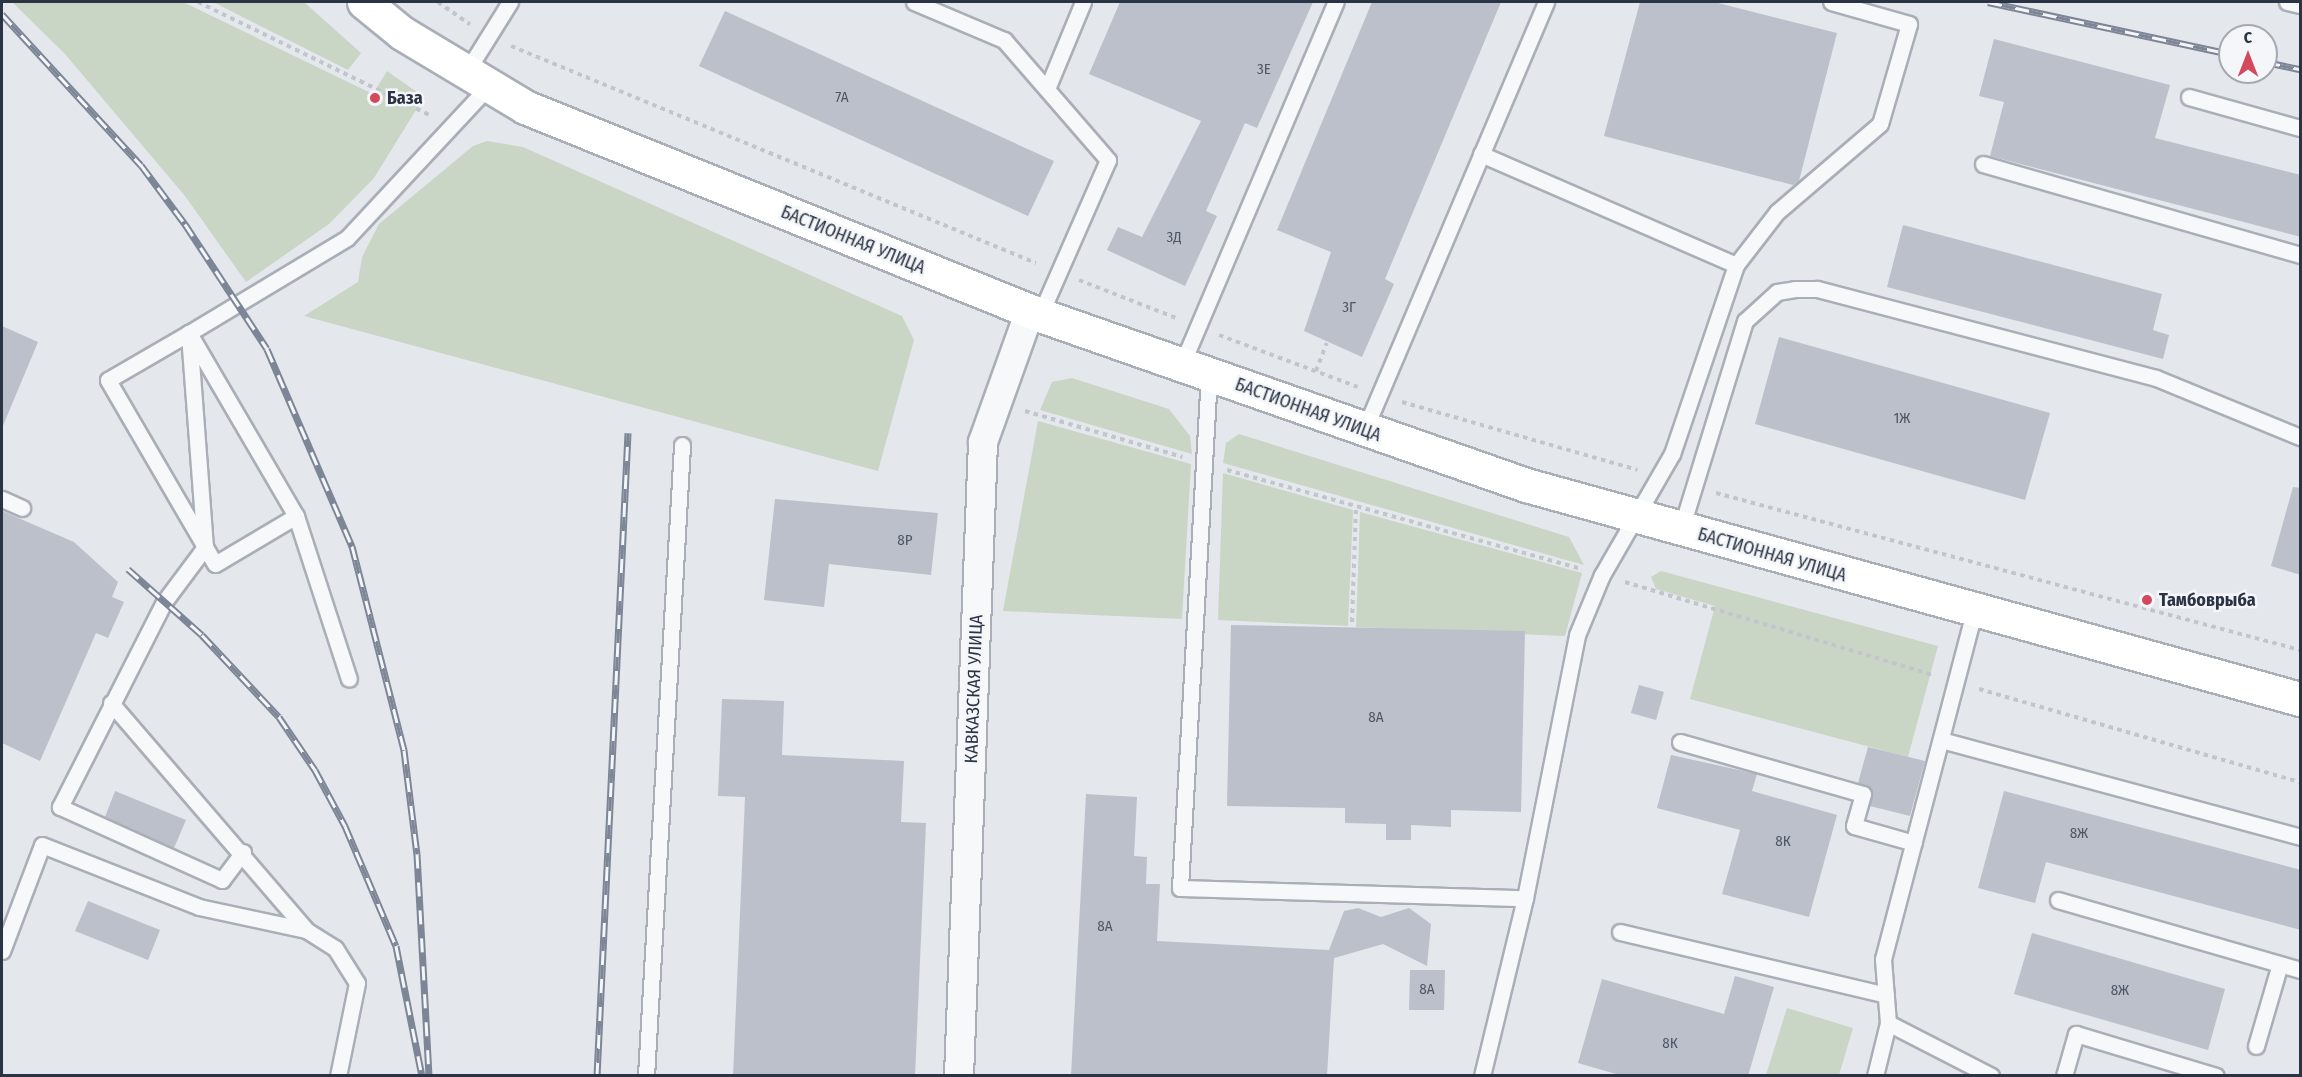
<!DOCTYPE html>
<meta charset="utf-8">
<style>
body{margin:0}
#map{position:relative;width:2302px;height:1077px;overflow:hidden;background:#e4e7ec;font-family:"Fira Sans Condensed",sans-serif}
div>[style]{position:absolute}
.green>*{inset:0;background:#c9d6c5}
.building>*{inset:0;background:#bbc0ca}
.path>*{height:4px;margin-top:-2px;transform-origin:0;background:repeating-linear-gradient(90deg,#c2c5cb 0 4.5px,transparent 0 9px)}
.roads{filter:drop-shadow(2px 0 #a9aeb7) drop-shadow(-2px 0 #a9aeb7) drop-shadow(0 2px #a9aeb7) drop-shadow(0 -2px #a9aeb7)}
.lane>*{height:15px;margin:-7.5px;padding:0 7.5px;transform-origin:7.5px;border-radius:7.5px;background:#f7f8fa}
.street>*{height:28px;margin:-14px;padding:0 14px;transform-origin:14px;border-radius:14px;background:#f7f8fa}
.secondary>*{height:33px;margin:-16.5px;padding:0 16.5px;transform-origin:16.5px;border-radius:16.5px;background:#fff}
.rail>*{height:7px;margin-top:-3.5px;transform-origin:0;background:repeating-linear-gradient(90deg,#f4f6f9 0 14px,#7d8696 0 28px);box-sizing:border-box;border-block:2px solid #7d8696}
.dots>*{width:16px;height:16px;translate:-50% -50%;box-sizing:border-box;border:3px solid #f4f6f9;border-radius:50%}
span{translate:-50% -50%;white-space:nowrap;text-align:center;line-height:1.15;-webkit-text-stroke:5px #f4f6f9;paint-order:stroke}
.number-label{font-size:15px;color:#4f5766}
.number-label span{-webkit-text-stroke-width:0}
.poi-label{font-size:18px;color:#2b3445;font-weight:700}
.left{translate:0 -50%;text-align:left}
.street-label{font-size:18px;color:#2b3445}
.frame{position:absolute;inset:0;border:3px solid #2b3445;pointer-events:none}
.north{position:absolute;left:2218px;top:24px;width:60px;height:60px;box-sizing:border-box;background:#f4f6f9;border:2px solid #a4a8b1;border-radius:50%;rotate:0deg;font-size:16px;font-weight:700;line-height:24px;text-align:center;color:#2b3445}
.north::after{content:'';display:block;margin:auto;width:21px;height:27px;background:#d1495b;clip-path:polygon(50% 0,100% 100%,50% 72%,0 100%)}
</style>
<div id="map">
<div class="green">
<div style="clip-path:polygon(12px 2px,183px 2px,373px 94px,387px 71px,424px 97px,374px 178px,329px 224px,246px 282px,185px 196px,65px 54px)"></div>
<div style="clip-path:polygon(213px 2px,304px 2px,361px 53px,348px 70px)"></div>
<div style="clip-path:polygon(487px 141px,523px 147px,902px 316px,914px 340px,878px 471px,304px 316px,358px 282px,362px 257px,379px 224px,473px 146px)"></div>
<div style="clip-path:polygon(1072px 378px,1169px 409px,1190px 436px,1192px 454px,1040px 410px,1052px 382px)"></div>
<div style="clip-path:polygon(1038px 421px,1191px 464px,1182px 619px,1003px 611px)"></div>
<div style="clip-path:polygon(1239px 434px,1569px 537px,1584px 565px,1223px 463px,1226px 443px)"></div>
<div style="clip-path:polygon(1223px 473px,1353px 510px,1348px 626px,1218px 620px)"></div>
<div style="clip-path:polygon(1360px 512px,1582px 573px,1565px 636px,1356px 627px)"></div>
<div style="clip-path:polygon(1661px 571px,1938px 646px,1908px 757px,1690px 699px,1715px 606px,1656px 589px,1651px 577px)"></div>
<div style="clip-path:polygon(1787px 1008px,1853px 1028px,1839px 1075px,1766px 1075px)"></div>
</div>
<div class="building">
<div style="clip-path:polygon(1120px 2px,1313px 2px,1257px 128px,1245px 123px,1206px 211px,1217px 216px,1185px 286px,1107px 250px,1118px 227px,1142px 237px,1201px 121px,1089px 74px)"></div>
<div style="clip-path:polygon(1372px 2px,1501px 2px,1385px 279px,1394px 284px,1362px 357px,1304px 331px,1331px 252px,1277px 230px)"></div>
<div style="clip-path:polygon(1640px 2px,1714px 2px,1837px 33px,1799px 181px,1793px 185px,1604px 136px)"></div>
<div style="clip-path:polygon(725px 11px,1054px 161px,1028px 216px,699px 66px)"></div>
<div style="clip-path:polygon(1994px 39px,2170px 85px,2155px 138px,2301px 175px,2301px 237px,1990px 156px,2004px 102px,1979px 96px)"></div>
<div style="clip-path:polygon(1903px 225px,2162px 294px,2153px 330px,2169px 335px,2163px 359px,1887px 287px)"></div>
<div style="clip-path:polygon(2px 326px,38px 342px,2px 428px)"></div>
<div style="clip-path:polygon(1779px 337px,2050px 413px,2025px 500px,1755px 424px)"></div>
<div style="clip-path:polygon(2293px 487px,2301px 488px,2301px 575px,2271px 566px)"></div>
<div style="clip-path:polygon(775px 499px,938px 513px,931px 575px,829px 564px,824px 607px,764px 600px)"></div>
<div style="clip-path:polygon(2px 511px,74px 542px,118px 582px,112px 597px,124px 602px,108px 638px,96px 633px,40px 761px,2px 743px)"></div>
<div style="clip-path:polygon(1231px 625px,1525px 631px,1521px 812px,1451px 810px,1451px 827px,1411px 825px,1411px 840px,1386px 840px,1386px 824px,1345px 823px,1345px 808px,1227px 806px)"></div>
<div style="clip-path:polygon(1639px 685px,1664px 692px,1656px 720px,1631px 713px)"></div>
<div style="clip-path:polygon(722px 699px,784px 701px,782px 755px,904px 761px,901px 822px,926px 823px,915px 1076px,733px 1076px,745px 797px,718px 796px)"></div>
<div style="clip-path:polygon(1868px 747px,1925px 761px,1910px 816px,1870px 806px,1872px 791px,1858px 783px)"></div>
<div style="clip-path:polygon(1671px 755px,1757px 774px,1752px 791px,1837px 815px,1809px 917px,1722px 894px,1740px 830px,1657px 808px)"></div>
<div style="clip-path:polygon(115px 791px,186px 820px,174px 848px,105px 817px)"></div>
<div style="clip-path:polygon(2004px 791px,2301px 870px,2301px 930px,2046px 862px,2035px 903px,1978px 888px)"></div>
<div style="clip-path:polygon(1086px 794px,1137px 797px,1134px 856px,1147px 857px,1146px 884px,1160px 884px,1157px 941px,1329px 950px,1344px 911px,1358px 908px,1381px 917px,1409px 908px,1431px 924px,1427px 966px,1383px 944px,1334px 958px,1327px 1076px,1071px 1076px)"></div>
<div style="clip-path:polygon(88px 901px,160px 930px,148px 960px,75px 931px)"></div>
<div style="clip-path:polygon(2032px 933px,2225px 989px,2208px 1050px,2014px 994px)"></div>
<div style="clip-path:polygon(1410px 970px,1445px 970px,1444px 1010px,1409px 1010px)"></div>
<div style="clip-path:polygon(1735px 976px,1774px 987px,1748px 1076px,1623px 1076px,1578px 1063px,1602px 979px,1724px 1014px)"></div>
</div>
<div class="path">
<div style="left:198px;top:2px;width:258px;rotate:26deg"></div>
<div style="left:438px;top:2px;width:39px;rotate:35deg"></div>
<div style="left:511px;top:46px;width:568px;rotate:22.46deg"></div>
<div style="left:1079px;top:280px;width:104px;rotate:21.4deg"></div>
<div style="left:1219px;top:335px;width:148px;rotate:20.5deg"></div>
<div style="left:1316px;top:371px;width:30px;rotate:-69deg"></div>
<div style="left:1402px;top:402px;width:245px;rotate:16.1deg"></div>
<div style="left:1025px;top:411px;width:164px;rotate:16.3deg"></div>
<div style="left:1227px;top:470px;width:368px;rotate:15.6deg"></div>
<div style="left:1716px;top:493px;width:605px;rotate:15.05deg"></div>
<div style="left:1625px;top:582px;width:323px;rotate:16.8deg"></div>
<div style="left:1352px;top:622px;width:116px;rotate:-88deg"></div>
<div style="left:1979px;top:689px;width:334px;rotate:16.2deg"></div>
</div>
<div class="roads">
<div class="lane">
<div style="left:914px;top:2px;width:98px;rotate:22.9deg"></div>
<div style="left:1004px;top:40px;width:159px;rotate:49.1deg"></div>
<div style="left:1108px;top:160px;width:169px;rotate:113.7deg"></div>
<div style="left:2287px;top:2px;width:13px;rotate:13deg"></div>
<div style="left:465px;top:74px;width:85px;rotate:-58deg"></div>
<div style="left:1047px;top:89px;width:94px;rotate:-67.5deg"></div>
<div style="left:2189px;top:97px;width:115px;rotate:15.6deg"></div>
<div style="left:1481px;top:154px;width:278px;rotate:23.5deg"></div>
<div style="left:1983px;top:164px;width:330px;rotate:16deg"></div>
<div style="left:189px;top:333px;width:212px;rotate:59.7deg"></div>
<div style="left:296px;top:516px;width:94px;rotate:149.3deg"></div>
<div style="left:215px;top:564px;width:213px;rotate:-120.2deg"></div>
<div style="left:108px;top:380px;width:94px;rotate:-30.1deg"></div>
<div style="left:1182px;top:364px;width:393px;rotate:-67deg"></div>
<div style="left:1209px;top:375px;width:514px;rotate:93.24deg"></div>
<div style="left:1180px;top:888px;width:345px;rotate:1.7deg"></div>
<div style="left:1525px;top:898px;width:268px;rotate:-78.8deg"></div>
<div style="left:1577px;top:635px;width:65px;rotate:-67.4deg"></div>
<div style="left:1602px;top:575px;width:140px;rotate:-60deg"></div>
<div style="left:1672px;top:454px;width:200px;rotate:-71.3deg"></div>
<div style="left:1736px;top:265px;width:67px;rotate:-52.3deg"></div>
<div style="left:1777px;top:212px;width:135px;rotate:-40.5deg"></div>
<div style="left:1880px;top:124px;width:104px;rotate:-73.8deg"></div>
<div style="left:1909px;top:24px;width:81px;rotate:-164.2deg"></div>
<div style="left:1364px;top:431px;width:466px;rotate:-67deg"></div>
<div style="left:2px;top:499px;width:22px;rotate:24deg"></div>
<div style="left:296px;top:516px;width:171px;rotate:72deg"></div>
<div style="left:1681px;top:529px;width:218px;rotate:-72.9deg"></div>
<div style="left:1745px;top:321px;width:43px;rotate:-42.2deg"></div>
<div style="left:1777px;top:292px;width:18px;rotate:-9deg"></div>
<div style="left:1795px;top:289px;width:22px"></div>
<div style="left:1817px;top:289px;width:350px;rotate:14.7deg"></div>
<div style="left:2156px;top:378px;width:156px;rotate:22.3deg"></div>
<div style="left:111px;top:703px;width:299px;rotate:49.3deg"></div>
<div style="left:1941px;top:740px;width:372px;rotate:15.1deg"></div>
<div style="left:1680px;top:742px;width:190px;rotate:15.9deg"></div>
<div style="left:1863px;top:794px;width:33px;rotate:106deg"></div>
<div style="left:1854px;top:826px;width:62px;rotate:15.8deg"></div>
<div style="left:243px;top:852px;width:35px;rotate:127deg"></div>
<div style="left:222px;top:880px;width:178px;rotate:-155.7deg"></div>
<div style="left:60px;top:807px;width:230px;rotate:-63.1deg"></div>
<div style="left:164px;top:602px;width:69px;rotate:-53.3deg"></div>
<div style="left:205px;top:547px;width:215px;rotate:-94.3deg"></div>
<div style="left:189px;top:333px;width:184px;rotate:-31deg"></div>
<div style="left:347px;top:238px;width:207px;rotate:-47deg"></div>
<div style="left:2058px;top:900px;width:252px;rotate:16.1deg"></div>
<div style="left:1620px;top:932px;width:273px;rotate:13.3deg"></div>
<div style="left:2px;top:951px;width:113px;rotate:-69.3deg"></div>
<div style="left:42px;top:845px;width:169px;rotate:21.5deg"></div>
<div style="left:199px;top:907px;width:109px;rotate:12.1deg"></div>
<div style="left:306px;top:930px;width:34px;rotate:32deg"></div>
<div style="left:335px;top:948px;width:41px;rotate:57.8deg"></div>
<div style="left:357px;top:983px;width:95px;rotate:101.5deg"></div>
<div style="left:1888px;top:1023px;width:116px;rotate:27.2deg"></div>
<div style="left:2256px;top:1046px;width:85px;rotate:-73.7deg"></div>
<div style="left:646px;top:1076px;width:632px;rotate:-86.73deg"></div>
<div style="left:1482px;top:1076px;width:183px;rotate:-76.4deg"></div>
<div style="left:1875px;top:1076px;width:55px;rotate:-76.2deg"></div>
<div style="left:1888px;top:1023px;width:64px;rotate:-94.5deg"></div>
<div style="left:1883px;top:959px;width:359px;rotate:-75.3deg"></div>
<div style="left:2064px;top:1076px;width:44px;rotate:-74.1deg"></div>
<div style="left:2076px;top:1034px;width:146px;rotate:16.7deg"></div>
</div>
<div class="street">
<div style="left:959px;top:1076px;width:634px;rotate:-87.83deg"></div>
<div style="left:983px;top:442px;width:139px;rotate:-70.3deg"></div>
</div>
<div class="secondary">
<div style="left:364px;top:2px;width:49px;rotate:39.2deg"></div>
<div style="left:402px;top:33px;width:144px;rotate:31deg"></div>
<div style="left:525px;top:107px;width:555px;rotate:21.99deg"></div>
<div style="left:1040px;top:315px;width:515px;rotate:19.28deg"></div>
<div style="left:1526px;top:485px;width:803px;rotate:15.46deg"></div>
</div>
</div>
<div class="rail">
<div style="left:1988px;top:2px;width:248px;rotate:12.1deg"></div>
<div style="left:2px;top:14px;width:205px;rotate:47.4deg"></div>
<div style="left:141px;top:165px;width:74px;rotate:53.3deg"></div>
<div style="left:185px;top:224px;width:149px;rotate:56.7deg"></div>
<div style="left:267px;top:349px;width:215px;rotate:66.7deg"></div>
<div style="left:352px;top:546px;width:211px;rotate:75.7deg"></div>
<div style="left:404px;top:750px;width:105px;rotate:82.9deg"></div>
<div style="left:417px;top:854px;width:222px;rotate:86.9deg"></div>
<div style="left:2266px;top:62px;width:35px;rotate:12deg"></div>
<div style="left:128px;top:569px;width:99px;rotate:41.7deg"></div>
<div style="left:202px;top:635px;width:112px;rotate:46.8deg"></div>
<div style="left:279px;top:717px;width:64px;rotate:55.8deg"></div>
<div style="left:315px;top:770px;width:64px;rotate:61.8deg"></div>
<div style="left:345px;top:826px;width:130px;rotate:67deg"></div>
<div style="left:396px;top:946px;width:133px;rotate:78.7deg"></div>
<div style="left:597px;top:1076px;width:644px;rotate:-87.24deg"></div>
</div>
<div class="dots">
<div style="left:375px;top:98px;background:#d1495b"></div>
<div style="left:2147px;top:600px;background:#d1495b"></div>
</div>
<div class="number-label">
<span style="left:1264px;top:70px">3Е</span>
<span style="left:842px;top:98px">7А</span>
<span style="left:1174px;top:238px">3Д</span>
<span style="left:1349px;top:308px">3Г</span>
<span style="left:1902px;top:419px">1Ж</span>
<span style="left:905px;top:541px">8Р</span>
<span style="left:1376px;top:718px">8А</span>
<span style="left:2079px;top:834px">8Ж</span>
<span style="left:1783px;top:842px">8К</span>
<span style="left:1105px;top:927px">8А</span>
<span style="left:1427px;top:990px">8А</span>
<span style="left:2120px;top:991px">8Ж</span>
<span style="left:1670px;top:1044px">8К</span>
</div>
<div class="poi-label">
<span class="left" style="left:387px;top:98px">База</span>
<span class="left" style="left:2159px;top:600px">Тамбоврыба</span>
</div>
<div class="street-label">
<span style="left:853px;top:240px;rotate:22deg">БАСТИОННАЯ УЛИЦА</span>
<span style="left:1308px;top:410px;rotate:20deg">БАСТИОННАЯ УЛИЦА</span>
<span style="left:1772px;top:555px;rotate:16deg">БАСТИОННАЯ УЛИЦА</span>
<span style="left:974px;top:689px;rotate:-88deg">КАВКАЗСКАЯ УЛИЦА</span>
</div>
<div class="frame"></div>
<div class="north">С</div>
</div>
